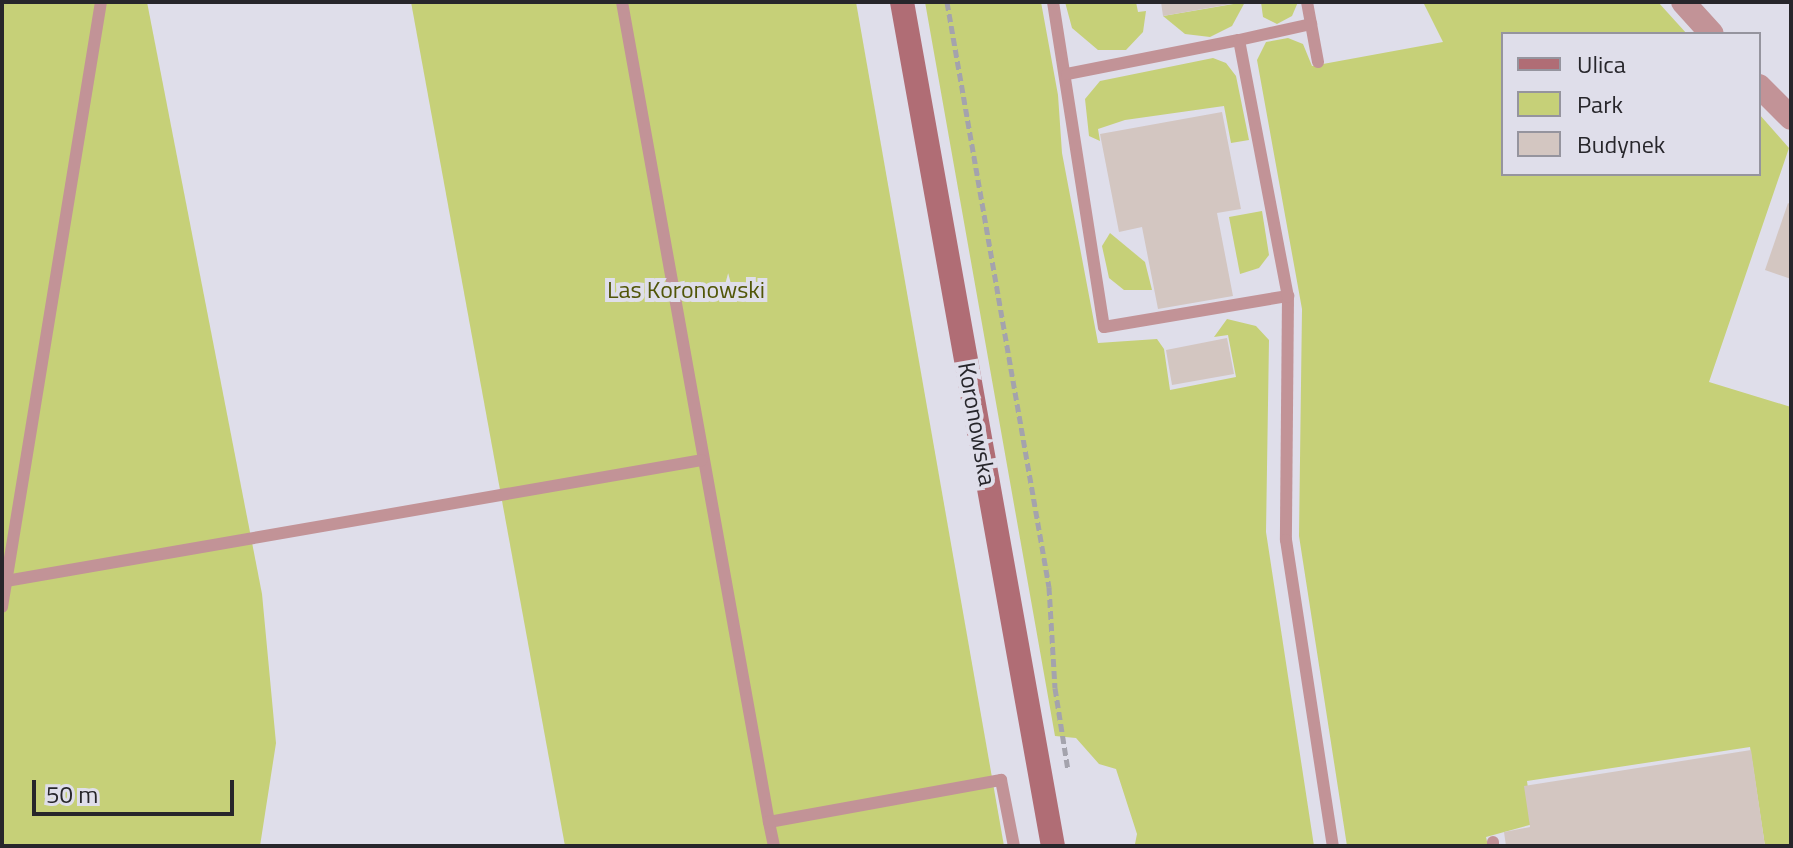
<!DOCTYPE html>
<style>
body{margin:0}
#map{position:relative;width:1793px;height:848px;overflow:hidden;background:#dfdeea;font-family:"Titillium Web",sans-serif}
div>[style]{position:absolute}
.green>*{inset:0;background:#c6d078}
.building>*{inset:0;background:#d3c6c1}
.path>*{height:5px;margin-top:-2.5px;transform-origin:0;background:repeating-linear-gradient(90deg,#a4a3ad 0 8px,transparent 0 12px)}
.lane>*{height:12px;margin:-6px;padding:0 6px;transform-origin:6px;border-radius:6px;background:#c29397}
.street>*{height:24px;margin:-12px;padding:0 12px;transform-origin:12px;border-radius:12px;background:#c29397}
.secondary>*{height:24px;margin:-12px;padding:0 12px;transform-origin:12px;border-radius:12px;background:#b06d75}
span{translate:-50% -50%;white-space:nowrap;text-align:center;line-height:1.15;-webkit-text-stroke:8px #dfdeea;paint-order:stroke}
.park-label{font-size:24px;color:#515609}
.street-label{font-size:24px;color:#27262b}
.frame{position:absolute;inset:0;border:4px solid #27262b;pointer-events:none}
.legend{position:absolute;left:1501px;top:32px;width:260px;height:144px;box-sizing:border-box;background:#dfdeea;border:2px solid #95949e;margin:0;padding:10px 14px;list-style:none;font-size:24px;color:#27262b}
.legend li{display:flex;align-items:center;gap:16px;height:40px}
.legend b{width:40px;border:2px solid #95949e}
.scale{position:absolute;left:32px;top:780px;width:202px;height:36px;box-sizing:border-box;border:4px solid #27262b;border-top:0;padding-left:10px;font-size:24px;line-height:28px;white-space:nowrap;color:#27262b;-webkit-text-stroke:6px #dfdeea;paint-order:stroke}
</style>
<div id="map">
<div class="green">
<div style="clip-path:polygon(2px 2px,147px 2px,262px 594px,276px 743px,260px 846px,2px 846px)"></div>
<div style="clip-path:polygon(411px 2px,856px 2px,1004px 846px,565px 846px)"></div>
<div style="clip-path:polygon(925px 2px,1041px 2px,1058px 95px,1062px 153px,1098px 343px,1157px 339px,1164px 349px,1170px 390px,1236px 377px,1228px 335px,1214px 337px,1227px 319px,1256px 326px,1269px 340px,1266px 532px,1314px 846px,1107px 846px,1135px 844px,1137px 834px,1116px 769px,1099px 764px,1076px 738px,1055px 736px)"></div>
<div style="clip-path:polygon(1065px 2px,1136px 2px,1138px 12px,1146px 11px,1143px 32px,1126px 50px,1098px 50px,1072px 28px)"></div>
<div style="clip-path:polygon(1245px 2px,1232px 26px,1210px 37px,1185px 34px,1163px 16px)"></div>
<div style="clip-path:polygon(1261px 2px,1298px 2px,1292px 16px,1277px 24px,1263px 17px)"></div>
<div style="clip-path:polygon(1423px 2px,1658px 2px,1687px 34px,1503px 34px,1503px 174px,1759px 174px,1759px 114px,1789px 148px,1709px 382px,1791px 407px,1791px 846px,1765px 846px,1750px 747px,1527px 781px,1533px 824px,1486px 837px,1488px 846px,1347px 846px,1299px 536px,1302px 309px,1257px 60px,1266px 42px,1288px 38px,1303px 44px,1312px 66px,1443px 42px)"></div>
<div style="clip-path:polygon(1213px 58px,1226px 63px,1236px 76px,1249px 140px,1231px 143px,1224px 106px,1125px 120px,1098px 129px,1100px 141px,1089px 136px,1085px 99px,1100px 81px)"></div>
<div style="clip-path:polygon(1262px 211px,1269px 255px,1259px 268px,1240px 274px,1229px 217px)"></div>
<div style="clip-path:polygon(1110px 233px,1145px 262px,1152px 290px,1124px 290px,1109px 278px,1102px 246px)"></div>
</div>
<div class="building">
<div style="clip-path:polygon(1161px 2px,1231px 2px,1231px 4px,1163px 16px)"></div>
<div style="clip-path:polygon(1222px 112px,1241px 209px,1217px 213px,1233px 296px,1158px 309px,1142px 227px,1119px 232px,1100px 134px)"></div>
<div style="clip-path:polygon(1788px 203px,1791px 205px,1791px 279px,1765px 270px)"></div>
<div style="clip-path:polygon(1227px 338px,1234px 374px,1172px 385px,1166px 350px)"></div>
<div style="clip-path:polygon(1751px 750px,1765px 846px,1506px 846px,1504px 832px,1530px 827px,1524px 786px)"></div>
</div>
<div class="path">
<div style="left:947px;top:2px;width:594px;rotate:80.11deg"></div>
<div style="left:1049px;top:587px;width:101px;rotate:86.6deg"></div>
<div style="left:1055px;top:688px;width:83px;rotate:81deg"></div>
</div>
<div class="lane">
<div style="left:622px;top:2px;width:833px;rotate:79.84deg"></div>
<div style="left:1053px;top:2px;width:329px;rotate:81.1deg"></div>
<div style="left:1104px;top:327px;width:187px;rotate:-9.6deg"></div>
<div style="left:1288px;top:296px;width:244px;rotate:90.5deg"></div>
<div style="left:1286px;top:540px;width:310px;rotate:81.3deg"></div>
<div style="left:1307px;top:2px;width:61px;rotate:79.6deg"></div>
<div style="left:1239px;top:40px;width:74px;rotate:-12.5deg"></div>
<div style="left:1067px;top:74px;width:175px;rotate:-11.2deg"></div>
<div style="left:1239px;top:40px;width:261px;rotate:79.2deg"></div>
<div style="left:2px;top:577px;width:6px;rotate:45deg"></div>
<div style="left:6px;top:581px;width:706px;rotate:-9.86deg"></div>
<div style="left:2px;top:607px;width:613px;rotate:-80.71deg"></div>
<div style="left:1493px;top:842px;width:4px;rotate:90deg"></div>
<div style="left:774px;top:846px;width:25px;rotate:-102deg"></div>
<div style="left:769px;top:822px;width:236px;rotate:-10.3deg"></div>
<div style="left:1001px;top:780px;width:67px;rotate:78.9deg"></div>
</div>
<div class="street">
<div style="left:1683px;top:2px;width:43px;rotate:47.8deg"></div>
<div style="left:1759px;top:86px;width:45px;rotate:45deg"></div>
</div>
<div class="secondary">
<div style="left:902px;top:2px;width:857px;rotate:79.86deg"></div>
</div>
<div class="park-label">
<span style="left:686px;top:290px">Las Koronowski</span>
</div>
<div class="street-label">
<span style="left:977px;top:424px;rotate:80deg">Koronowska</span>
</div>
<div class="frame"></div>
<ul class="legend">
<li><b style="height:10px;background:#b06d75"></b>Ulica</li>
<li><b style="height:22px;background:#c6d078"></b>Park</li>
<li><b style="height:22px;background:#d3c6c1"></b>Budynek</li>
</ul>
<div class="scale">50 m</div>
</div>
